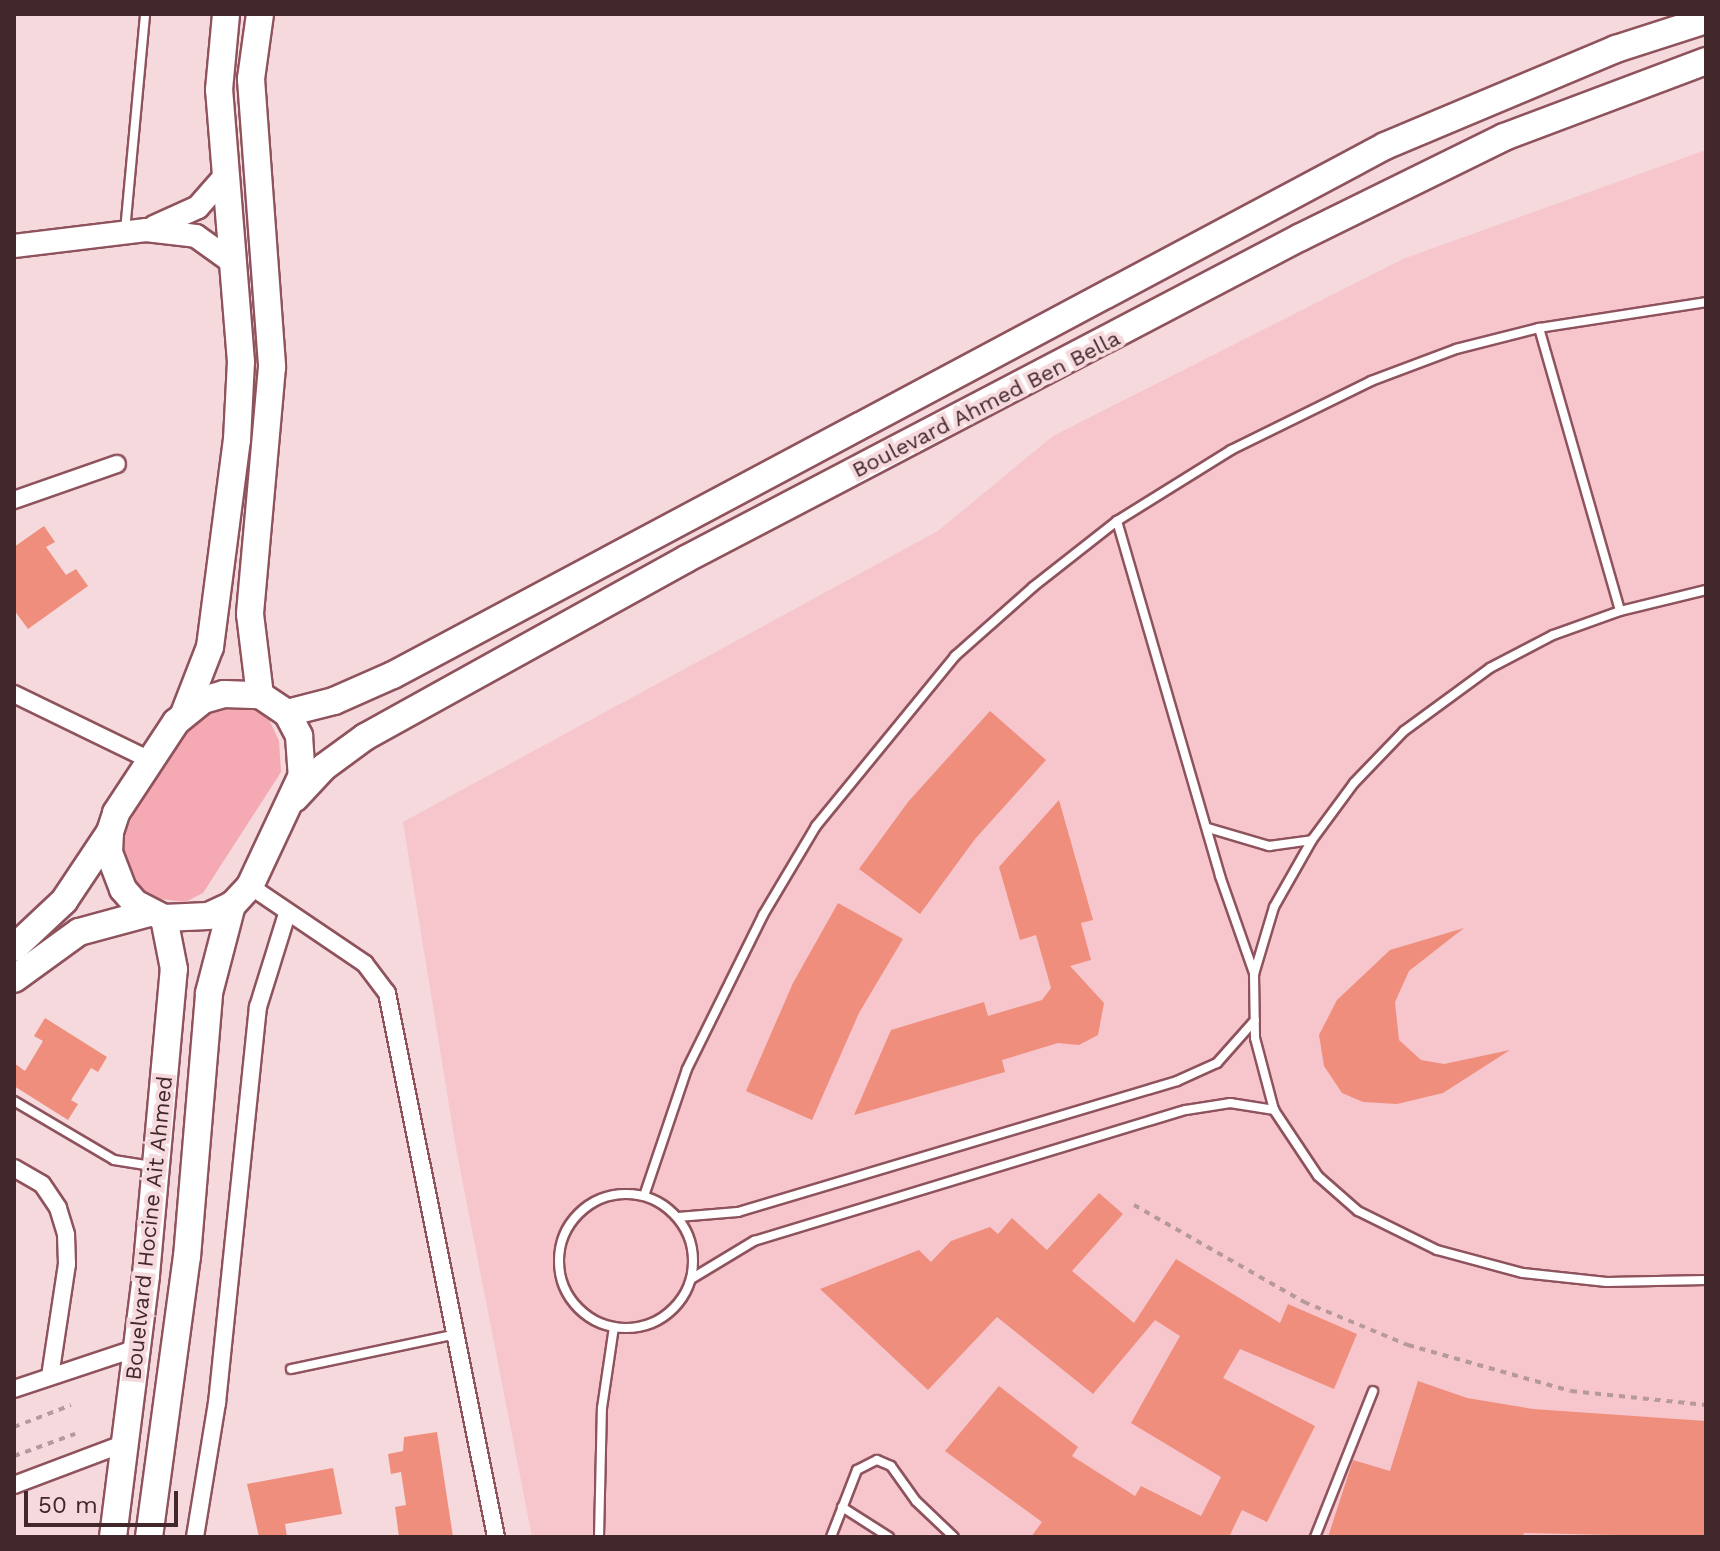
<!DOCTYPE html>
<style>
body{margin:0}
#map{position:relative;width:1720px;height:1551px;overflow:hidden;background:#f5d9dc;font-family:"Work Sans",sans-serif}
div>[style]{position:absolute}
.built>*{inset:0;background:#f6c6cc}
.green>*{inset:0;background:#f5a9b3}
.building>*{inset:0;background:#f08e7d}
.path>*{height:4px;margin-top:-2px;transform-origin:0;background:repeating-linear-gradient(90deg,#b5999c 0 6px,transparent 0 12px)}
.roads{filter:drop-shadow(2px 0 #8f535d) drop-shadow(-2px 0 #8f535d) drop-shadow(0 2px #8f535d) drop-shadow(0 -2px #8f535d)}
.lane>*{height:8px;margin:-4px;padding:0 4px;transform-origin:4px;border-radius:4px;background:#fff}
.lane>.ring{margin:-4px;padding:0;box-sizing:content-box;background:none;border:8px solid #fff;border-radius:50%}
.street>*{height:16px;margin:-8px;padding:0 8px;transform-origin:8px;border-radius:8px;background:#fff}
.secondary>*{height:22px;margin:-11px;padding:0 11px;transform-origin:11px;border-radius:11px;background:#fff}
.primary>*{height:26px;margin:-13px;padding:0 13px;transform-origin:13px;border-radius:13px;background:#fff}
span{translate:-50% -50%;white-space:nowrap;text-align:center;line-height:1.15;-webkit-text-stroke:8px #f5d9dc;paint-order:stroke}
.street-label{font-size:22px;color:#42272b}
.frame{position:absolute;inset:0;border:16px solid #42272b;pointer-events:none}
.scale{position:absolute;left:24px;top:1491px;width:154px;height:36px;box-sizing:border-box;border:4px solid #42272b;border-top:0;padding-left:10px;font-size:24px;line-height:28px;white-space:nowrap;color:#42272b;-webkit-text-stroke:6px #f5d9dc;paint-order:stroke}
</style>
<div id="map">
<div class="built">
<div style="clip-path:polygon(1706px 150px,1706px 1537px,532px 1537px,456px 1148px,403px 822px,938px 531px,1053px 436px,1403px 259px)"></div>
</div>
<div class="green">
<div style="clip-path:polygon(207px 706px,256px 707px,267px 715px,279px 741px,281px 772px,203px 893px,185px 902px,152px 898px,130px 878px,122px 837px,180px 725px)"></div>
</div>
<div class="building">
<div style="clip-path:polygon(44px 526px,55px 542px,46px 547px,66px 575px,76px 569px,88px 586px,28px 629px,14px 610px,14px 547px)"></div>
<div style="clip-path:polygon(990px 711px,1046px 760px,975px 839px,920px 914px,859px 869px,908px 802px)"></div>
<div style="clip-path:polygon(1059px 800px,1093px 920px,1081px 923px,1091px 960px,1070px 966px,1104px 1003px,1098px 1035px,1079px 1045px,1058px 1043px,1002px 1060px,1005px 1072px,854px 1115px,891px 1030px,984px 1002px,988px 1016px,1042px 1000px,1051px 988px,1036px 935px,1020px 940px,999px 867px)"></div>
<div style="clip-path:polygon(838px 903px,903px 939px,859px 1013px,812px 1120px,746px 1091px,793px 983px)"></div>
<div style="clip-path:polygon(1464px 928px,1409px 971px,1395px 1002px,1399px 1040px,1421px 1060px,1444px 1064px,1510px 1050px,1443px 1093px,1397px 1104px,1363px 1102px,1342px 1093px,1324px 1066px,1319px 1035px,1337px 1000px,1390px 950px)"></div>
<div style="clip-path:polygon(45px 1018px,107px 1057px,98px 1072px,91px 1068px,71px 1100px,78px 1104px,68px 1120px,14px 1086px,14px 1063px,25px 1071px,43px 1041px,34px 1036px)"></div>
<div style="clip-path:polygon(1099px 1193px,1123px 1214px,1072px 1271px,1134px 1323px,1176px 1259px,1280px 1323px,1288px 1304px,1357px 1334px,1334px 1389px,1240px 1349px,1223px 1378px,1315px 1426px,1267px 1522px,1242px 1510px,1229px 1537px,1031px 1537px,1042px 1522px,945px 1451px,999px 1386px,1078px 1447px,1072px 1456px,1135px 1496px,1141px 1486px,1201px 1516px,1221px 1477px,1131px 1423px,1180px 1336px,1155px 1320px,1093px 1394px,997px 1317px,928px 1390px,820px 1289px,919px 1250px,931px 1262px,951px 1241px,990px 1227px,998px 1234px,1012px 1218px,1047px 1250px)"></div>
<div style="clip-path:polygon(1418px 1381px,1467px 1398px,1533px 1409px,1706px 1421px,1706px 1537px,1524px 1533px,1523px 1537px,1328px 1537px,1353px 1460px,1390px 1471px)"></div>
<div style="clip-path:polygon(437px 1432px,453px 1537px,399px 1537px,395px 1507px,406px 1505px,401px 1472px,391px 1474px,388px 1454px,403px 1451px,404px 1437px)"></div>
<div style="clip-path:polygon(333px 1468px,342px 1514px,285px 1524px,287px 1537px,259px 1537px,247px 1484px)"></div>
</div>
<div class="path">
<div style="left:1134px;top:1205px;width:196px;rotate:29.7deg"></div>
<div style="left:1304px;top:1302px;width:113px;rotate:22.5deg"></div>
<div style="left:1408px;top:1345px;width:169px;rotate:15.8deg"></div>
<div style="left:1571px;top:1391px;width:136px;rotate:5.9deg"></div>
<div style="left:14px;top:1427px;width:61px;rotate:-21.1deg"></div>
<div style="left:14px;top:1456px;width:65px;rotate:-19.8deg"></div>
</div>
<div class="roads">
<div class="lane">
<div style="left:125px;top:231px;width:218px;rotate:-84.7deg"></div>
<div style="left:1539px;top:328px;width:294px;rotate:74deg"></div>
<div style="left:1117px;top:521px;width:370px;rotate:73.8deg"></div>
<div style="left:1220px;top:876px;width:103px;rotate:70.7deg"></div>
<div style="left:1706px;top:590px;width:89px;rotate:166.3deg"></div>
<div style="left:1620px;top:611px;width:71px;rotate:160.3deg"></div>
<div style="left:1553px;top:635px;width:71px;rotate:152.4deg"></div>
<div style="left:1490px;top:668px;width:107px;rotate:143.8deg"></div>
<div style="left:1404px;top:731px;width:72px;rotate:133.9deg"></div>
<div style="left:1354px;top:783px;width:71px;rotate:126.4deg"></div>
<div style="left:1312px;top:840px;width:77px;rotate:119.6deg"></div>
<div style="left:1274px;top:907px;width:70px;rotate:106.6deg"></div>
<div style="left:1254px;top:974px;width:64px;rotate:89.1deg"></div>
<div style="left:1255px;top:1038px;width:74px;rotate:75.2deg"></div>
<div style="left:1274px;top:1110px;width:79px;rotate:56.3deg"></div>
<div style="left:1318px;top:1176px;width:53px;rotate:41.2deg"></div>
<div style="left:1358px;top:1211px;width:88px;rotate:26.3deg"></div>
<div style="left:1437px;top:1250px;width:89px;rotate:15deg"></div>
<div style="left:1523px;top:1273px;width:84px;rotate:6.1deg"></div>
<div style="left:1607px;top:1282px;width:99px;rotate:-1.2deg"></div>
<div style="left:1208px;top:828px;width:64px;rotate:16.4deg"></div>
<div style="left:1269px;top:846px;width:43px;rotate:-7.9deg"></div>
<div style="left:14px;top:1101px;width:116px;rotate:30.5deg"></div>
<div style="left:114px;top:1160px;width:38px;rotate:9deg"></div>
<div class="ring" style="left:559px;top:1194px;width:126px;height:126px"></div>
<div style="left:644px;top:1196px;width:134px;rotate:-71.3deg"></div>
<div style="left:687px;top:1069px;width:172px;rotate:-63.7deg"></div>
<div style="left:763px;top:915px;width:104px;rotate:-59.2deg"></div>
<div style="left:816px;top:826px;width:220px;rotate:-50.7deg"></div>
<div style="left:955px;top:656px;width:104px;rotate:-41.5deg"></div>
<div style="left:1033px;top:587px;width:107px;rotate:-38.2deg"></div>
<div style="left:1117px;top:521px;width:134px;rotate:-31.9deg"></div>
<div style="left:1231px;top:450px;width:156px;rotate:-26.2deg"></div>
<div style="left:1371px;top:381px;width:91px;rotate:-20.6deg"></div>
<div style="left:1456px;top:349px;width:86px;rotate:-14.2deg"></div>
<div style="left:1539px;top:328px;width:169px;rotate:-8.8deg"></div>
<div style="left:678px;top:1217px;width:60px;rotate:-4.8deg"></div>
<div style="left:738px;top:1212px;width:458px;rotate:-16.6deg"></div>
<div style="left:1177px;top:1081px;width:44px;rotate:-24.2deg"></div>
<div style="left:1217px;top:1063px;width:57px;rotate:-48.5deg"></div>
<div style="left:691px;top:1279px;width:74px;rotate:-31.1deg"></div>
<div style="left:754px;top:1241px;width:451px;rotate:-16.9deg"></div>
<div style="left:1186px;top:1110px;width:45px;rotate:-9deg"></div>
<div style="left:1230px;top:1103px;width:45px;rotate:9deg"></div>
<div style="left:291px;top:1369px;width:166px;rotate:-11.9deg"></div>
<div style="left:842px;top:1507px;width:56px;rotate:32.6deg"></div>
<div style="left:599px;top:1537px;width:129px;rotate:-88.7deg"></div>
<div style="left:602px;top:1408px;width:82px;rotate:-81.6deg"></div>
<div style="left:831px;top:1537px;width:72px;rotate:-68.8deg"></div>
<div style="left:857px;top:1470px;width:22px;rotate:-27deg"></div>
<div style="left:877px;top:1460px;width:15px;rotate:23deg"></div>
<div style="left:891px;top:1466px;width:43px;rotate:54.5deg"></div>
<div style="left:916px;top:1501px;width:52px;rotate:43.5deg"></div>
<div style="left:1315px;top:1537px;width:157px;rotate:-68.3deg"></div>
</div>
<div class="street">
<div style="left:14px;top:500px;width:109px;rotate:-19.3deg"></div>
<div style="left:14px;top:694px;width:151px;rotate:25.9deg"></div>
<div style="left:250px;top:886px;width:139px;rotate:34.1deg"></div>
<div style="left:365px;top:964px;width:36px;rotate:53deg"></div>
<div style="left:387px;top:993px;width:555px;rotate:78.67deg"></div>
<div style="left:14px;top:1168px;width:32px;rotate:30deg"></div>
<div style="left:42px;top:1184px;width:29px;rotate:56deg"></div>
<div style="left:58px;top:1208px;width:28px;rotate:73deg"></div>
<div style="left:66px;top:1235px;width:29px;rotate:88deg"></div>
<div style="left:67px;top:1264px;width:113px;rotate:98.6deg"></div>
<div style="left:14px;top:1389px;width:130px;rotate:-18.4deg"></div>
<div style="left:14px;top:1485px;width:119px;rotate:-20.7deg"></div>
<div style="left:195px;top:1537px;width:136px;rotate:-80.7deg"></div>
<div style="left:217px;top:1403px;width:398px;rotate:-84.1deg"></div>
<div style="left:258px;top:1007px;width:97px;rotate:-72.7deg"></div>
</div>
<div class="secondary">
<div style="left:154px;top:227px;width:48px;rotate:-24.4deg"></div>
<div style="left:198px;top:207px;width:43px;rotate:-48.8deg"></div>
<div style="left:14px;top:246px;width:133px;rotate:-6.9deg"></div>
<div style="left:146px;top:230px;width:50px;rotate:6.8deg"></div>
<div style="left:196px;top:236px;width:48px;rotate:35.7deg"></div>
</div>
<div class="primary">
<div style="left:260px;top:14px;width:66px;rotate:97.9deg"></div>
<div style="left:251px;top:79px;width:289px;rotate:85.8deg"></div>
<div style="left:272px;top:367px;width:248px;rotate:95.1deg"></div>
<div style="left:250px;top:614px;width:82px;rotate:83deg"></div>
<div style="left:224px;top:694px;width:36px;rotate:2deg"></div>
<div style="left:260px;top:695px;width:32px;rotate:34deg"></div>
<div style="left:287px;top:713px;width:26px;rotate:62deg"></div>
<div style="left:299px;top:736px;width:39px;rotate:86deg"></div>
<div style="left:302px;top:775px;width:123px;rotate:115.1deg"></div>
<div style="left:250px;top:886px;width:26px;rotate:133deg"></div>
<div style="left:232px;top:905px;width:26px;rotate:155deg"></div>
<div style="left:208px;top:916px;width:44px;rotate:177.4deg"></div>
<div style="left:164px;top:918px;width:31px;rotate:-153deg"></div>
<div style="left:136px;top:904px;width:20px;rotate:-131deg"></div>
<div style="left:123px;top:889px;width:40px;rotate:-111deg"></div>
<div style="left:109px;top:852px;width:20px;rotate:-87deg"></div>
<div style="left:110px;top:832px;width:20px;rotate:-72deg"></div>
<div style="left:116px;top:813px;width:109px;rotate:-56.6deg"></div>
<div style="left:176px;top:722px;width:35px;rotate:-39deg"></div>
<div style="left:203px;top:700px;width:22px;rotate:-16deg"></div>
<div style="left:287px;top:713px;width:49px;rotate:-14.3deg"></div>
<div style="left:334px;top:701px;width:64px;rotate:-23.8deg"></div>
<div style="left:393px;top:675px;width:1124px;rotate:-28.07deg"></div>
<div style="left:1385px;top:146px;width:251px;rotate:-22.8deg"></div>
<div style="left:1616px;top:49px;width:95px;rotate:-17.9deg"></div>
<div style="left:184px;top:714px;width:72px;rotate:-68.8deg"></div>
<div style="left:210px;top:647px;width:209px;rotate:-82.6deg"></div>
<div style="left:237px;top:440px;width:78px;rotate:-87.1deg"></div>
<div style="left:241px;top:362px;width:273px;rotate:-94.6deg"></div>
<div style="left:219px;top:90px;width:76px;rotate:-84.7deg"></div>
<div style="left:295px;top:798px;width:42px;rotate:-46.9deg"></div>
<div style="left:324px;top:767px;width:51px;rotate:-36.2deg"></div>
<div style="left:365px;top:737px;width:367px;rotate:-29deg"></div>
<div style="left:686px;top:559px;width:694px;rotate:-27.64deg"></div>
<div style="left:1301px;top:237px;width:226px;rotate:-26.2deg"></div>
<div style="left:1504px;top:137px;width:216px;rotate:-20.6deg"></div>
<div style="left:14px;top:948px;width:69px;rotate:-43.2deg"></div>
<div style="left:64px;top:901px;width:83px;rotate:-56.3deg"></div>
<div style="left:14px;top:979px;width:80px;rotate:-35.9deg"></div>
<div style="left:79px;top:932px;width:73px;rotate:-15.2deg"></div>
<div style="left:113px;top:1537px;width:264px;rotate:-82.8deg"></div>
<div style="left:146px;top:1275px;width:307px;rotate:-84.8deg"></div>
<div style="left:174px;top:969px;width:52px;rotate:-101.1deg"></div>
<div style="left:149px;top:1537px;width:283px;rotate:-82.3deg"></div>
<div style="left:187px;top:1257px;width:265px;rotate:-85.2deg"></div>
<div style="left:209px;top:993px;width:91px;rotate:-75.4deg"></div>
</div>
</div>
<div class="street-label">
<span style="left:986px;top:404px;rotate:-27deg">Boulevard Ahmed Ben Bella</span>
<span style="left:149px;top:1228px;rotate:-84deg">Bouelvard Hocine Ait Ahmed</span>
</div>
<div class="frame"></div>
<div class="scale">50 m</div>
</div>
